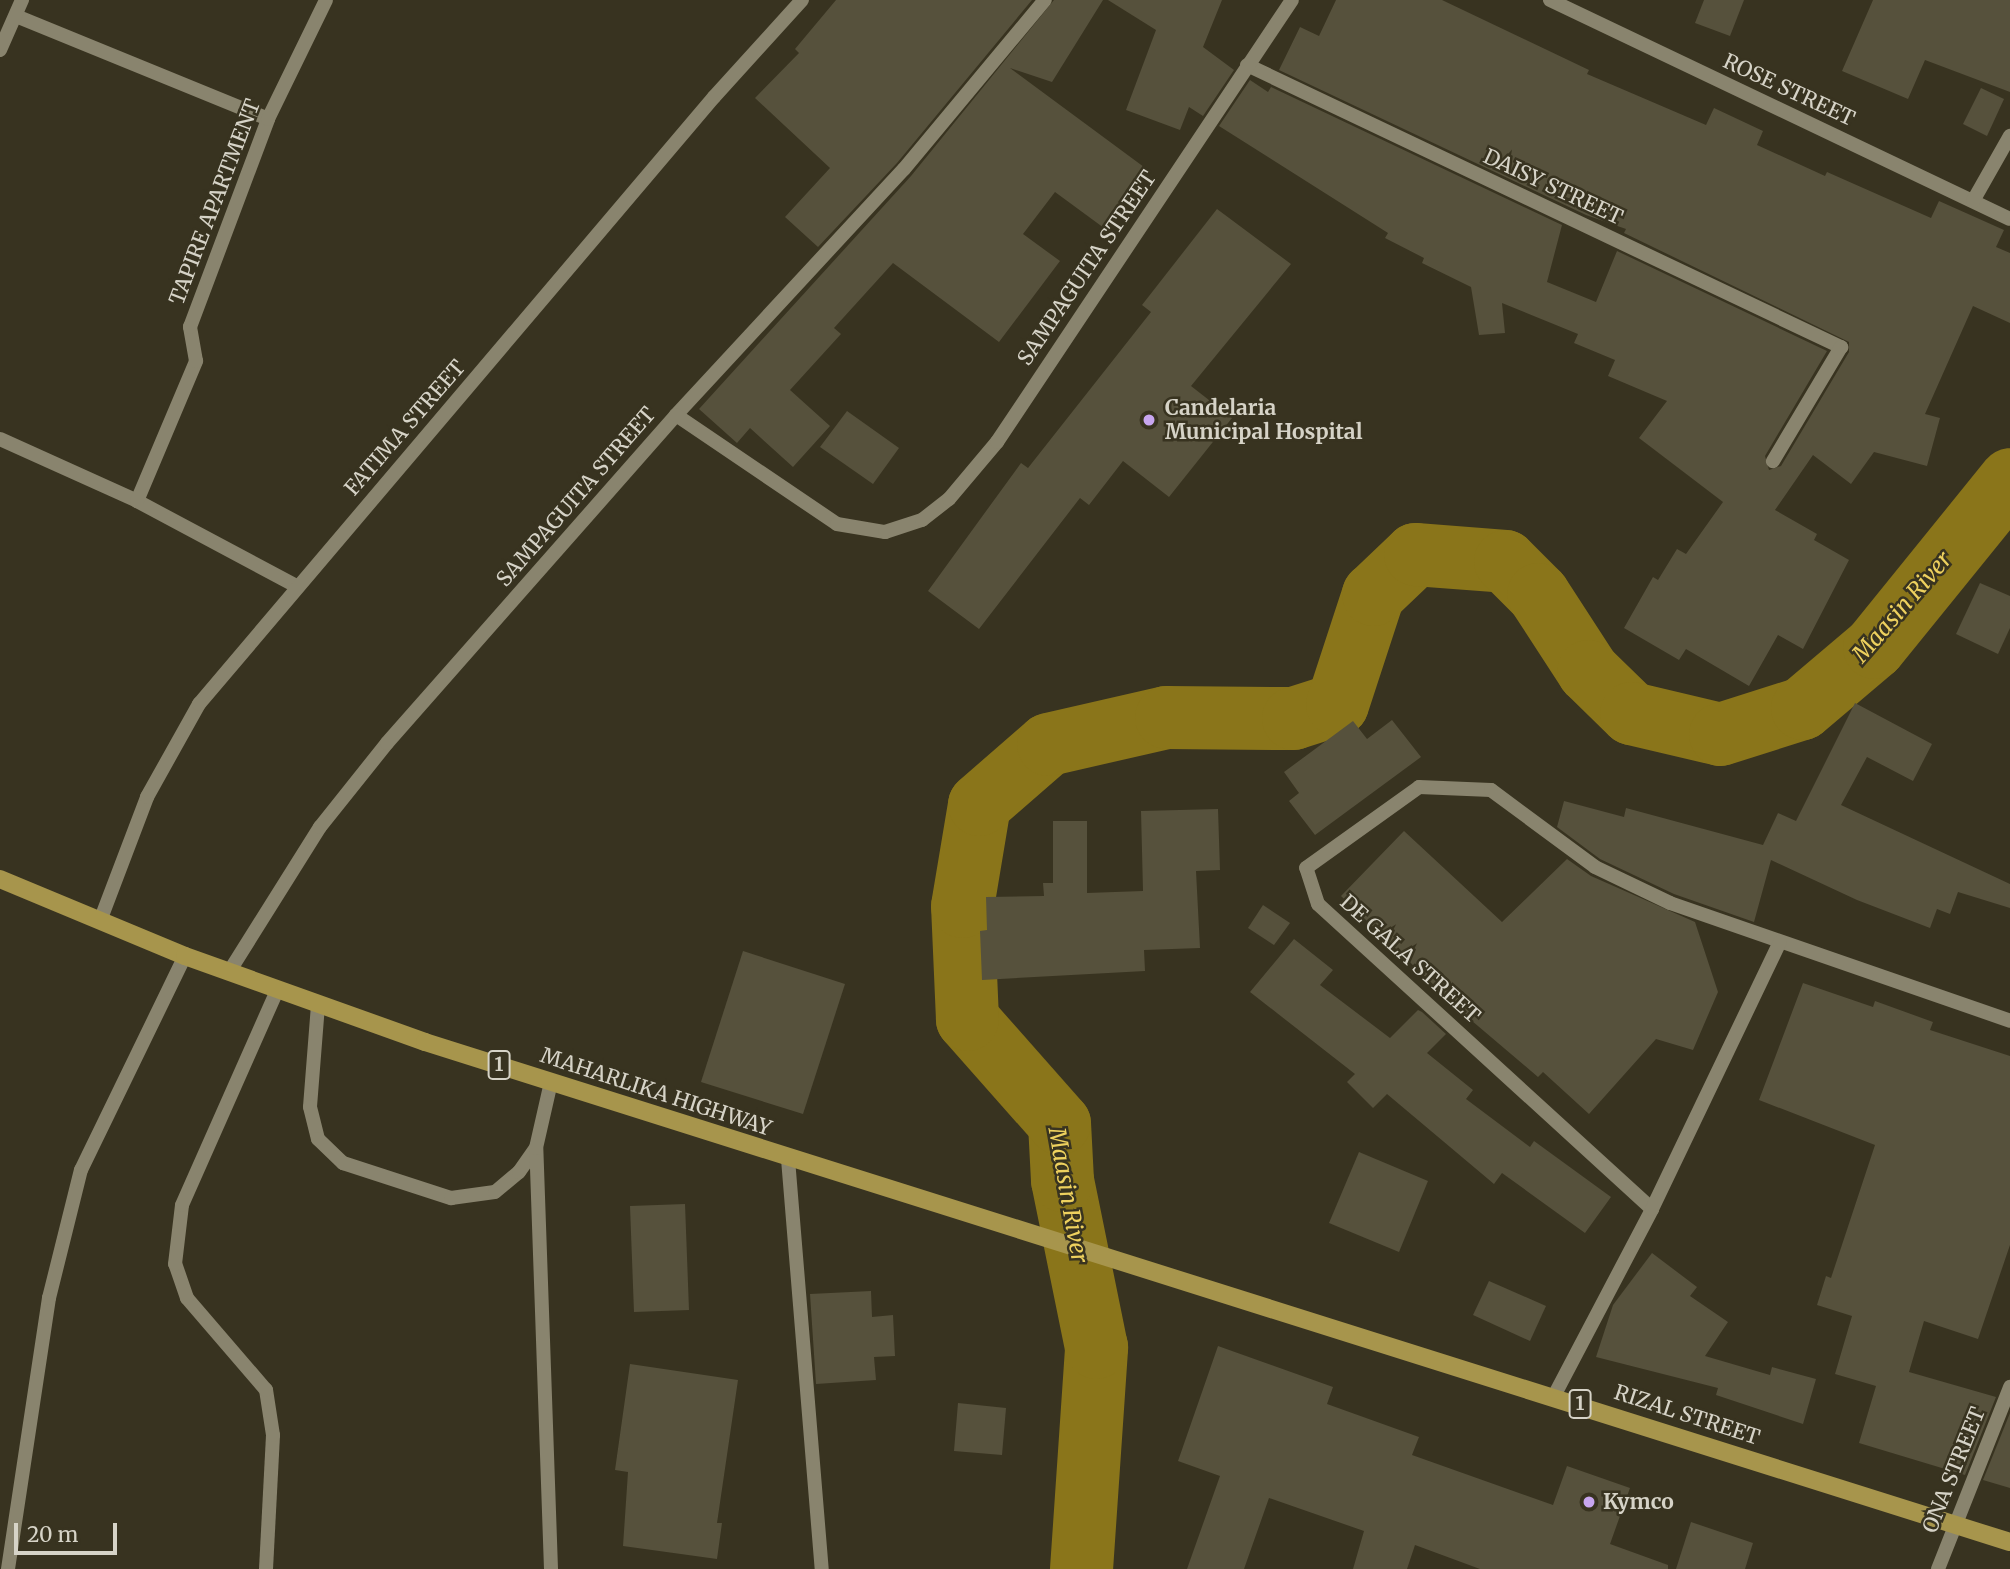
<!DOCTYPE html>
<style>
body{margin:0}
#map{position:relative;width:2010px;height:1569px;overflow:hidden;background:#383320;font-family:Merriweather,serif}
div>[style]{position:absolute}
.river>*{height:63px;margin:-31.5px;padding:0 31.5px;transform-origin:31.5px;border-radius:31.5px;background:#8a751a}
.building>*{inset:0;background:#56513c}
.service>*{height:14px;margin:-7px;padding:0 7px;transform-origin:7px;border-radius:7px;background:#89846e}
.minor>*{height:14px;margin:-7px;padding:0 7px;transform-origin:7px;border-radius:7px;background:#89846e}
.primary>*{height:18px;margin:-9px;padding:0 9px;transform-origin:9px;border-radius:9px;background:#a7954c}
.dots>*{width:19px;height:19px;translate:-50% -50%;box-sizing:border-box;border:4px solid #383320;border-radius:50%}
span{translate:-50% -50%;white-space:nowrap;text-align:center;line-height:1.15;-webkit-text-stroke:5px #383320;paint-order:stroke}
.shield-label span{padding:2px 5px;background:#383320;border:2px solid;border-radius:5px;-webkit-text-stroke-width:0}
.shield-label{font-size:19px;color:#d6d3c7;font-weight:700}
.street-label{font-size:21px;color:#d6d3c7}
.poi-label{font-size:21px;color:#d6d3c7;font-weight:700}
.left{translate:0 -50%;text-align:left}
.water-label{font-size:23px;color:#eed15e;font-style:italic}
.scale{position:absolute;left:14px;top:1523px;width:103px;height:32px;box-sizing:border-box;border:4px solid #d6d3c7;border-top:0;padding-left:9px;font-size:21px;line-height:24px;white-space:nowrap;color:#d6d3c7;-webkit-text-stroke:5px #383320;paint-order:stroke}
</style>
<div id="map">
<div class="river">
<div style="left:1081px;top:1569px;width:223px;rotate:-86.1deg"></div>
<div style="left:1096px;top:1347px;width:170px;rotate:-101.5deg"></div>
<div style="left:1062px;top:1180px;width:57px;rotate:-93deg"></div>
<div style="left:1059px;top:1123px;width:139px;rotate:-131.5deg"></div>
<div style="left:967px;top:1019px;width:113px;rotate:-92.5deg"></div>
<div style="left:962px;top:906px;width:103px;rotate:-80.5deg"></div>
<div style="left:979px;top:804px;width:91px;rotate:-41deg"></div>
<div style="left:1048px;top:744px;width:121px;rotate:-12.9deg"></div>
<div style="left:1166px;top:717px;width:127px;rotate:0.5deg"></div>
<div style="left:1293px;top:718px;width:46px;rotate:-17.7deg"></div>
<div style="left:1337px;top:704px;width:116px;rotate:-71.9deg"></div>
<div style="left:1373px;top:594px;width:58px;rotate:-43.6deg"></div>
<div style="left:1415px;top:554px;width:90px;rotate:4.4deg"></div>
<div style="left:1505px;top:561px;width:47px;rotate:45deg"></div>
<div style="left:1538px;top:594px;width:92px;rotate:57deg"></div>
<div style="left:1588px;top:671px;width:60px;rotate:44.3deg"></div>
<div style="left:1631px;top:713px;width:91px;rotate:13.3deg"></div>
<div style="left:1720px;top:734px;width:86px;rotate:-17.6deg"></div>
<div style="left:1802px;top:708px;width:94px;rotate:-40.3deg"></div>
<div style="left:1874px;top:647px;width:216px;rotate:-51deg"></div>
</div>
<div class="building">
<div style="clip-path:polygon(836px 0,1032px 0,897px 163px,818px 247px,785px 217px,830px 168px,755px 98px,799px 53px,795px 49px)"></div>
<div style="clip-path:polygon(1054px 0,1103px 0,1052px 82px,1010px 68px,1148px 170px,1104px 228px,1055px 192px,1023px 234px,1060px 261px,999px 342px,893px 263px,834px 328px,841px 334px,790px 390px,830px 426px,793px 467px,750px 428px,737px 443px,699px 409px,911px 176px)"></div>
<div style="clip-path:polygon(1108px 0,1222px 0,1203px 47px,1234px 70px,1203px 116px,1189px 107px,1180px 130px,1126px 110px,1156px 30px)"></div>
<div style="clip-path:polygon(1336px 0,1442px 0,1589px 70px,1587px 74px,1706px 125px,1714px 108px,1763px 131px,1757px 145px,1825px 176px,1827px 172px,1931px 218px,1939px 201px,2004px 230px,1996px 247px,2010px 253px,2010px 323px,1973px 306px,1925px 414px,1940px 418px,1927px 466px,1874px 452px,1851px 484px,1813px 455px,1775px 510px,1817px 534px,1814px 540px,1849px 560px,1803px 649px,1778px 635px,1749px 686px,1686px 649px,1679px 660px,1624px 628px,1653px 577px,1658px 580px,1677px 549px,1686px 554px,1723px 502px,1639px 438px,1667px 401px,1608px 376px,1615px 360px,1574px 343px,1578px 334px,1502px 303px,1505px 333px,1479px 335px,1471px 287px,1422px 263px,1424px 258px,1385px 238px,1388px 233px,1219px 126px,1250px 80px,1268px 92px,1271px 87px,1562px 225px,1547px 282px,1596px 302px,1617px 251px,1827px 351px,1765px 456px,1769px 470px,1781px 466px,1849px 352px,1849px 342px,1624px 233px,1626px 229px,1586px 215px,1279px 70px,1300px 27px,1319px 36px)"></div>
<div style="clip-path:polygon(1704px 0,1744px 0,1730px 36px,1695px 23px)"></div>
<div style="clip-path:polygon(1873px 0,2010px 0,2010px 92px,1925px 60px,1908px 99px,1842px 71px)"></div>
<div style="clip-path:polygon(1981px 88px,2004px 99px,1987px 136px,1963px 124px)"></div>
<div style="clip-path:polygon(1217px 209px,1291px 264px,1191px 386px,1232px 418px,1169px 497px,1123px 461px,1089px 505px,1080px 498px,979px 629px,928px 591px,1021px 463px,1028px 468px,1151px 312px,1142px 305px)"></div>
<div style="clip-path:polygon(847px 411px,899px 448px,873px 484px,820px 447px)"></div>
<div style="clip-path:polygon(1980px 583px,2010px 596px,2010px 628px,1998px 654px,1956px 634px)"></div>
<div style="clip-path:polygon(1855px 703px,1932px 744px,1913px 781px,1867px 757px,1841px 805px,2010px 884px,2010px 908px,1958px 892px,1950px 914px,1937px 909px,1930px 928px,1857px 900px,1771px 860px,1754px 922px,1674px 894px,1600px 859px,1557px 827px,1564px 801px,1624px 817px,1626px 808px,1763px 845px,1778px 813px,1796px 821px)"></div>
<div style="clip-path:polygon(1392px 720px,1421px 757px,1315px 835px,1289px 801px,1299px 793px,1284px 772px,1353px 721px,1367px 739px)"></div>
<div style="clip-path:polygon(1218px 809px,1220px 870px,1196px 871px,1200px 948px,1144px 950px,1145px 971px,982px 980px,980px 931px,987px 930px,986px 897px,1044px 896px,1043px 883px,1053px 883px,1053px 821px,1087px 821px,1087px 893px,1143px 891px,1141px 811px)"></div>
<div style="clip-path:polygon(1404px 831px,1502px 922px,1567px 859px,1591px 876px,1695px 922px,1718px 992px,1693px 1050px,1656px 1039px,1589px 1114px,1543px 1072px,1538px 1077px,1465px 1015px,1341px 896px)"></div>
<div style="clip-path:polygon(1263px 905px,1290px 923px,1274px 945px,1248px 928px)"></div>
<div style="clip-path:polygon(1294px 939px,1333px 970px,1320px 985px,1390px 1038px,1418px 1010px,1422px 1012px,1446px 1034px,1427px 1053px,1473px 1090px,1466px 1099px,1530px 1147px,1534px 1141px,1611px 1197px,1585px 1233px,1502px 1173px,1494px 1184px,1387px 1094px,1373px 1108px,1347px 1082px,1355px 1074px,1250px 992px)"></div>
<div style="clip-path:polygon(743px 951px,845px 984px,803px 1114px,701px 1082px)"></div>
<div style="clip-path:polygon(1803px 983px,1873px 1007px,1875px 1001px,1933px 1022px,1930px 1030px,2010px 1056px,2010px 1245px,1978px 1339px,1924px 1321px,1909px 1372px,1996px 1397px,1965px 1475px,1859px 1443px,1876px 1386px,1835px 1374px,1852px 1316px,1817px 1305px,1826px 1276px,1831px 1278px,1875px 1145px,1759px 1100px)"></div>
<div style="clip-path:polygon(1359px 1152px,1428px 1181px,1399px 1252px,1329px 1223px)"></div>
<div style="clip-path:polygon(685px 1204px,689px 1310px,634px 1312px,630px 1206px)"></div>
<div style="clip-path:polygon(1652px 1253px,1697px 1287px,1690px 1296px,1728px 1322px,1705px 1356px,1770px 1375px,1772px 1367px,1816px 1379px,1803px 1424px,1716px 1395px,1718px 1388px,1596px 1357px,1613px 1305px)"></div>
<div style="clip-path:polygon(1489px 1281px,1546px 1306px,1530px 1341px,1473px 1315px)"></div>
<div style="clip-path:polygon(871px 1291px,872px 1317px,893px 1315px,895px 1356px,874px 1357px,876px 1380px,816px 1384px,810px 1294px)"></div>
<div style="clip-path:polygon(1218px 1346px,1333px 1387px,1327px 1404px,1419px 1437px,1412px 1455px,1553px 1505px,1567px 1466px,1630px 1488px,1610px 1544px,1668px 1565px,1668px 1569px,1480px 1569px,1415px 1545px,1407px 1569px,1353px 1569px,1364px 1531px,1269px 1498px,1244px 1569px,1187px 1569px,1220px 1476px,1178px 1461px)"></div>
<div style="clip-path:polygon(630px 1364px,738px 1380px,717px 1523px,722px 1523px,717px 1559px,623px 1546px,628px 1472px,615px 1470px)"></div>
<div style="clip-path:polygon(958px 1403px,1006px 1408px,1002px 1455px,954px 1451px)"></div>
<div style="clip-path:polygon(2010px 1413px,2010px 1488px,1983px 1480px)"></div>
<div style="clip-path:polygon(1691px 1522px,1753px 1543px,1745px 1569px,1676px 1569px)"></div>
</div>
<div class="service">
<div style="left:676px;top:415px;width:335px;rotate:-47.2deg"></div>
<div style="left:904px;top:169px;width:220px;rotate:-50.2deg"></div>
<div style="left:318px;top:1005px;width:102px;rotate:94.5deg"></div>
<div style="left:310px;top:1107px;width:33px;rotate:76deg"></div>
<div style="left:318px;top:1139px;width:35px;rotate:44deg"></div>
<div style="left:343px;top:1163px;width:114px;rotate:18deg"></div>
<div style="left:451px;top:1198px;width:44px;rotate:-7.8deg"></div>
<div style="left:495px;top:1192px;width:31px;rotate:-40deg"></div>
<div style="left:519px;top:1172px;width:29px;rotate:-55deg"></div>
<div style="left:551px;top:1569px;width:421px;rotate:-92deg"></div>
<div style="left:536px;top:1148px;width:68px;rotate:-77.2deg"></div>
</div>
<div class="minor">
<div style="left:1550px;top:0;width:509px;rotate:25.46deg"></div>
<div style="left:16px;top:16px;width:272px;rotate:22.2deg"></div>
<div style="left:0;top:50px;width:55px;rotate:-66.3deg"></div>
<div style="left:1247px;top:65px;width:658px;rotate:25.4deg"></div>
<div style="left:1841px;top:347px;width:133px;rotate:120.8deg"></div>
<div style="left:1973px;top:201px;width:75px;rotate:-60.4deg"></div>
<div style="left:0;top:439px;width:150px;rotate:24.3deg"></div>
<div style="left:137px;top:501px;width:180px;rotate:28.1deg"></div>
<div style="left:137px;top:501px;width:152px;rotate:-67.1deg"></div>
<div style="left:196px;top:361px;width:35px;rotate:-100deg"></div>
<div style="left:190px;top:327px;width:222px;rotate:-69.4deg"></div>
<div style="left:268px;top:119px;width:132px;rotate:-64deg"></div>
<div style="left:100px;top:921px;width:133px;rotate:-69.2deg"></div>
<div style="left:147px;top:797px;width:107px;rotate:-60.8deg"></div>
<div style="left:199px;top:704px;width:796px;rotate:-49.69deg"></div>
<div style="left:714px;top:97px;width:131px;rotate:-47.8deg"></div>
<div style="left:229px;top:972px;width:171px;rotate:-57.9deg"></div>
<div style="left:320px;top:827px;width:107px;rotate:-51.4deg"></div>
<div style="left:387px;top:743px;width:437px;rotate:-48.6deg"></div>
<div style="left:676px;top:415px;width:194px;rotate:34.1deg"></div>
<div style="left:837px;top:524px;width:49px;rotate:9.5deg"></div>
<div style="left:885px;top:532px;width:39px;rotate:-18deg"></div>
<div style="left:922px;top:520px;width:34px;rotate:-38deg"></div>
<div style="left:949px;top:499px;width:75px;rotate:-49.9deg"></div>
<div style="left:997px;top:442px;width:531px;rotate:-56.28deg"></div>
<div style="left:788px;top:1159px;width:411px;rotate:85.3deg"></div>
<div style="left:1652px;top:1209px;width:452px;rotate:-137.6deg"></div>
<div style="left:1318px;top:904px;width:38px;rotate:-108deg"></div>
<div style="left:1306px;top:868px;width:139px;rotate:-35.6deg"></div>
<div style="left:1419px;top:787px;width:72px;rotate:2.4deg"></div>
<div style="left:1491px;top:790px;width:129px;rotate:36.5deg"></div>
<div style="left:1595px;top:867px;width:83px;rotate:25.6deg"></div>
<div style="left:1670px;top:903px;width:360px;rotate:19.1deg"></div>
<div style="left:1554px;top:1396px;width:211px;rotate:-62.3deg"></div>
<div style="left:1652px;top:1209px;width:296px;rotate:-64.4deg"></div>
<div style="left:8px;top:1569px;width:274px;rotate:-81.4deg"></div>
<div style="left:49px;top:1298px;width:132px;rotate:-76deg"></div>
<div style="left:81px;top:1170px;width:238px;rotate:-64.1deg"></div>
<div style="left:266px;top:1569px;width:134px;rotate:-87deg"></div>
<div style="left:273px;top:1435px;width:46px;rotate:-98.8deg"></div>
<div style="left:266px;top:1390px;width:121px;rotate:-130.7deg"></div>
<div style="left:187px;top:1298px;width:36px;rotate:-109deg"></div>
<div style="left:175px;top:1264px;width:59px;rotate:-83.2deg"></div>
<div style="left:182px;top:1205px;width:234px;rotate:-66.1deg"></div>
<div style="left:1938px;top:1569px;width:196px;rotate:-68.4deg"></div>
</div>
<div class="primary">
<div style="left:0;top:879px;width:200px;rotate:22.6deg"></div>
<div style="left:185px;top:956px;width:255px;rotate:19.7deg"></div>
<div style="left:425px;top:1042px;width:1662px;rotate:17.51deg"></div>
</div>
<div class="dots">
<div style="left:1149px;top:420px;background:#c8a6ef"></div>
<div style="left:1589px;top:1502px;background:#c8a6ef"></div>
</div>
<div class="shield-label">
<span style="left:499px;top:1065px">1</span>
<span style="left:1580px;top:1404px">1</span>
</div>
<div class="street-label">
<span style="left:1789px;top:90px;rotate:25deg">ROSE STREET</span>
<span style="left:1553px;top:187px;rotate:25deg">DAISY STREET</span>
<span style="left:215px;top:202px;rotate:-69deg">TAPIRE APARTMENT</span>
<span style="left:1087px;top:268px;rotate:-56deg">SAMPAGUITA STREET</span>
<span style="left:405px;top:428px;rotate:-49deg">FATIMA STREET</span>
<span style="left:576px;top:497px;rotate:-49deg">SAMPAGUITA STREET</span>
<span style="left:1410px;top:959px;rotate:42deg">DE GALA STREET</span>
<span style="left:656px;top:1092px;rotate:18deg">MAHARLIKA HIGHWAY</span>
<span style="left:1687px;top:1415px;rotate:18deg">RIZAL STREET</span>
<span style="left:1954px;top:1470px;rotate:-68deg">ONA STREET</span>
</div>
<div class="poi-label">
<span class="left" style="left:1165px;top:420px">Candelaria<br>Municipal Hospital</span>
<span class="left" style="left:1603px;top:1502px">Kymco</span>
</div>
<div class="water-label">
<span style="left:1902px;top:607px;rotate:-49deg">Maasin River</span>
<span style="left:1068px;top:1195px;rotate:80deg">Maasin River</span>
</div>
<div class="scale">20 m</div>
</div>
